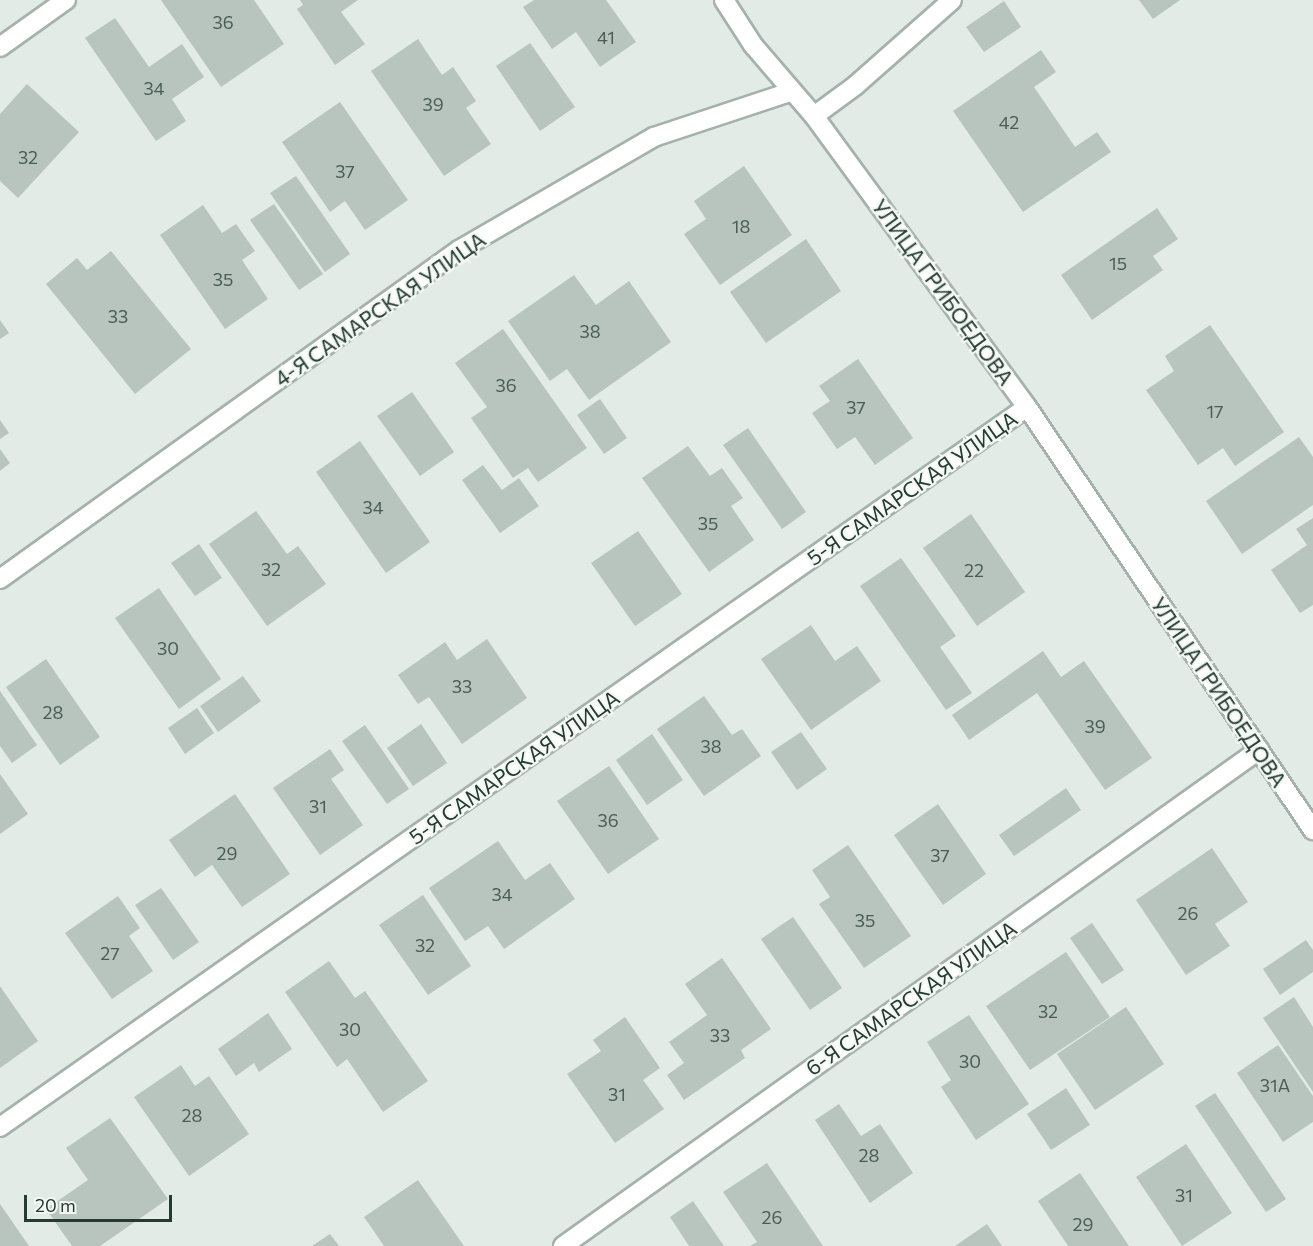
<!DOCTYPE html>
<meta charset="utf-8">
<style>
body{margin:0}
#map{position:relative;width:1313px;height:1246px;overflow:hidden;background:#e2ebe6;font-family:Commissioner,sans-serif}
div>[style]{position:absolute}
.building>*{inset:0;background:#b8c5bf}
.roads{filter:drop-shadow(2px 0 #a5b2ac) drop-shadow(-2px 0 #a5b2ac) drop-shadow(0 2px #a5b2ac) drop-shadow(0 -2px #a5b2ac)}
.minor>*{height:18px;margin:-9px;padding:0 9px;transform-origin:9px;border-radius:9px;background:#fff}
span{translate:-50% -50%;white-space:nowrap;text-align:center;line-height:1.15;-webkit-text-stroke:4.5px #f3f8f5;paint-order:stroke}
.number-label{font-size:18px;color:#495d55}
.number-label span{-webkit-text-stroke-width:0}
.street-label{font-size:21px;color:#243a32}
.scale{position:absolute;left:24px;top:1195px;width:148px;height:27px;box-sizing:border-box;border:3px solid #243a32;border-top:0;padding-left:8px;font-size:18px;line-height:21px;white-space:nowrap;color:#243a32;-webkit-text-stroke:4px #f3f8f5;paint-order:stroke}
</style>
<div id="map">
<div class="building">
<div style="clip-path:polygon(161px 0,254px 0,284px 44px,221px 87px)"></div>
<div style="clip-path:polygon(300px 0,358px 0,341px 12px,365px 44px,335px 65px,297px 9px,303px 5px)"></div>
<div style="clip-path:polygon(534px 0,606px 0,636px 42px,600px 67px,576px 32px,552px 49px,523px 7px)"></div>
<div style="clip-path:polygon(1139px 0,1180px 0,1153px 19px)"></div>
<div style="clip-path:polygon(1004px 1px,1021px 27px,984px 52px,966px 27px)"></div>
<div style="clip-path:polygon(115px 18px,149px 67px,182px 44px,204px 77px,172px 99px,186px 121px,156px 141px,85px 38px)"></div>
<div style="clip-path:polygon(418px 39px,442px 75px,453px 67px,476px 101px,466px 108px,491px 144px,444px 176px,371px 71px)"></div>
<div style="clip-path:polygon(530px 43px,575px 107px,540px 131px,496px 66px)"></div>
<div style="clip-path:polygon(1041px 50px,1056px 72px,1034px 87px,1075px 147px,1097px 132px,1111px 152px,1023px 212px,953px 111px)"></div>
<div style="clip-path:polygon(27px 84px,79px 132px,18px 198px,0 181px,0 114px)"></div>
<div style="clip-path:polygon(340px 102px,408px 200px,365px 230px,345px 201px,330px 212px,282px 142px)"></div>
<div style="clip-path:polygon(744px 166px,792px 235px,720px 285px,684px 234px,706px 219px,694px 201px)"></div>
<div style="clip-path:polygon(296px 176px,350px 254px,325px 272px,270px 193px)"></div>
<div style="clip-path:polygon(274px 204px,323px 274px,299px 290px,250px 220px)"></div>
<div style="clip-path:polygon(203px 205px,222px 233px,236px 224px,255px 251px,242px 260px,268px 299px,225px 329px,160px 235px)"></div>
<div style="clip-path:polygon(1157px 208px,1178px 239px,1153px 256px,1163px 270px,1092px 320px,1061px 275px)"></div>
<div style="clip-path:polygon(806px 239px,841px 291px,766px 343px,730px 292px)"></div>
<div style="clip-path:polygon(111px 251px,191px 349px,135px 394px,46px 284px,77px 258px,87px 270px)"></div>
<div style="clip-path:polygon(574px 275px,596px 305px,629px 281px,671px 342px,589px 400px,567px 369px,550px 381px,508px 321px)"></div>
<div style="clip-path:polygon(0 320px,9px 333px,0 339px)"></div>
<div style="clip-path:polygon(1210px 325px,1284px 432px,1235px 466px,1223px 448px,1198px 465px,1146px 390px,1174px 371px,1165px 356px)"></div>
<div style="clip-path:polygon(503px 329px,587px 448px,538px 482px,528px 468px,513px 478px,471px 418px,487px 407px,455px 363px)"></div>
<div style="clip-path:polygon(858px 359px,913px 438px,875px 465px,855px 437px,837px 449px,812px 413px,830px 401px,819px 386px)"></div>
<div style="clip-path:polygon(412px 392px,454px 452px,420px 476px,377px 416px)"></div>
<div style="clip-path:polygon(600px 399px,627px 438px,604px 454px,577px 415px)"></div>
<div style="clip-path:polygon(0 420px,9px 433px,0 439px)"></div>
<div style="clip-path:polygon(748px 428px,806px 512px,782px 529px,723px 445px)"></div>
<div style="clip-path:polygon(1299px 437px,1313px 457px,1313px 505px,1242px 554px,1206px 501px)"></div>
<div style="clip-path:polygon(360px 441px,430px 542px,386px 573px,316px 472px)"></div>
<div style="clip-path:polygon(688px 446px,710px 476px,722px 468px,743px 498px,731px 506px,754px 540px,709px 572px,642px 478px)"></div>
<div style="clip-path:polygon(0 449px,10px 463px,0 471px)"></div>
<div style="clip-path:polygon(483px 465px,502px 490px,519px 478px,539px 506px,500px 533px,462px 480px)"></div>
<div style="clip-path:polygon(256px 511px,287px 554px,298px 546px,326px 584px,267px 626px,209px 544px)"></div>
<div style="clip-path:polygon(971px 514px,1025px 592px,977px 626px,923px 548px)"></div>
<div style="clip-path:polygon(1313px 518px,1313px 605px,1300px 613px,1271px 570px,1307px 545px,1296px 529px)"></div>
<div style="clip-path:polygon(638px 531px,682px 594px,635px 626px,591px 563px)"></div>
<div style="clip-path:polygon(199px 544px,222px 578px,195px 596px,171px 563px)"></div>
<div style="clip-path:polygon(901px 558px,956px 636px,940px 647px,972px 693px,946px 710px,860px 586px)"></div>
<div style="clip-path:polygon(159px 588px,221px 679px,179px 709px,115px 618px)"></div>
<div style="clip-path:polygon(811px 625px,835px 661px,857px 646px,881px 681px,811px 730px,761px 659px)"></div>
<div style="clip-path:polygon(487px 639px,527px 698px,462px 744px,429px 697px,418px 704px,398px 675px,445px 642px,457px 660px)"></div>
<div style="clip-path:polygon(1043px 651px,1061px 677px,1084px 661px,1152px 758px,1105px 790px,1037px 693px,969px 740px,952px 715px)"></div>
<div style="clip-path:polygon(46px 659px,100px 737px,60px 765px,6px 687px)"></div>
<div style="clip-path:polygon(243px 676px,261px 701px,218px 732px,200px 706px)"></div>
<div style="clip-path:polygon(0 691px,37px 745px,12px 763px,0 746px)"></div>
<div style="clip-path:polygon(704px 696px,732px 735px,742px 729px,761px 756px,704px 796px,657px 729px)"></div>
<div style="clip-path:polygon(197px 708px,214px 733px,185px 754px,168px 728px)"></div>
<div style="clip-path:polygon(421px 724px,447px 763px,413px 786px,387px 748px)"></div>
<div style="clip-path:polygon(365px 725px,409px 789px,387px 804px,342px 741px)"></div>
<div style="clip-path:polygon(801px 732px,827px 769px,797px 790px,771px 752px)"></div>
<div style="clip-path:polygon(652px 734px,683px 780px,647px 805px,616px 760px)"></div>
<div style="clip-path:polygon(330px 749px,344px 770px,331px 779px,363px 825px,320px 855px,273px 788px)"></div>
<div style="clip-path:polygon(609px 766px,659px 839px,608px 874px,557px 801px)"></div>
<div style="clip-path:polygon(0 774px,28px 814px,0 834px)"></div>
<div style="clip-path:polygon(1066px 788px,1081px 810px,1014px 856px,999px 835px)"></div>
<div style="clip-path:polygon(235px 794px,290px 874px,242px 907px,212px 865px,195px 877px,169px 840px)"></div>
<div style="clip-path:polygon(938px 804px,986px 874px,943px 905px,894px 835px)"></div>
<div style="clip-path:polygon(498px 841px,525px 880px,550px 863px,575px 899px,504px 949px,488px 926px,465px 941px,429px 888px)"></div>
<div style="clip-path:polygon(848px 845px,911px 936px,864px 968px,819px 904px,830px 897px,812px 870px)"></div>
<div style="clip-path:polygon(1212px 848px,1248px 902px,1215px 924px,1230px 946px,1186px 975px,1136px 900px)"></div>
<div style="clip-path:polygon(161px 888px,199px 942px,173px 960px,135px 905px)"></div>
<div style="clip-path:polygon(423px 895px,471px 966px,428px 995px,379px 925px)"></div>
<div style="clip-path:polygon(118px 896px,140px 928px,129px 936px,153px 971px,112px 999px,65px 933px)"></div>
<div style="clip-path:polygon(793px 917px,842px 988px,810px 1010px,761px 939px)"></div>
<div style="clip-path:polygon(1092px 923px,1124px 970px,1102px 984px,1070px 938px)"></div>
<div style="clip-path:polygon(1306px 940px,1313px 950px,1313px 972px,1280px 995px,1263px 969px)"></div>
<div style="clip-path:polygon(1066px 952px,1110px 1017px,1030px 1070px,986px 1006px)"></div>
<div style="clip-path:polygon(722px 958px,771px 1029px,741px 1050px,745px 1058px,684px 1100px,667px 1075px,684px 1063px,669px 1042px,707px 1015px,685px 984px)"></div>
<div style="clip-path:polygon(329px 961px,355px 998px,365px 991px,428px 1081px,383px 1112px,347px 1059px,337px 1067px,285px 992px)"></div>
<div style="clip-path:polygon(0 986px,38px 1041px,0 1068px)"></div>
<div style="clip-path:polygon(1294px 997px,1313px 1027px,1313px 1092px,1263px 1018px)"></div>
<div style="clip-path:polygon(1126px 1007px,1164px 1064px,1095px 1110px,1057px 1054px)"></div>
<div style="clip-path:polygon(268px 1013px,292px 1049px,259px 1072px,254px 1063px,236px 1076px,218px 1049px)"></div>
<div style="clip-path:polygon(969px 1015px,1029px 1104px,976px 1140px,941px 1087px,951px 1080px,927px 1042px)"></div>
<div style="clip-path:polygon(625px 1017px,660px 1068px,643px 1080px,664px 1109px,615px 1143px,567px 1074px,601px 1051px,593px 1040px)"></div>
<div style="clip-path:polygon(1278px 1045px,1313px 1096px,1313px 1122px,1283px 1142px,1237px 1073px)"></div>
<div style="clip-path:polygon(181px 1065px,195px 1086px,209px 1076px,249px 1134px,189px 1176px,134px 1097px)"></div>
<div style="clip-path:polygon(1066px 1088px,1090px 1125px,1051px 1150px,1027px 1114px)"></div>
<div style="clip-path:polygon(1215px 1093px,1286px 1199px,1266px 1212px,1195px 1106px)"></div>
<div style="clip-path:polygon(839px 1104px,861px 1136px,880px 1124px,913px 1173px,870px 1203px,815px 1120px)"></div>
<div style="clip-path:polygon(110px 1118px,168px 1199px,100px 1246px,72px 1246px,46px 1209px,88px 1180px,66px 1148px)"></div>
<div style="clip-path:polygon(1186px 1144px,1232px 1213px,1182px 1246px,1136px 1177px)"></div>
<div style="clip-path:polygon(767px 1163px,823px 1246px,750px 1246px,757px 1242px,723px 1192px)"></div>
<div style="clip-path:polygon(1080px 1173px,1129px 1246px,1068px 1246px,1038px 1201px)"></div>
<div style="clip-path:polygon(418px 1180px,464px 1246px,384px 1246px,364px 1217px)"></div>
<div style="clip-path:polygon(693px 1201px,724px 1246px,689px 1246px,670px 1217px)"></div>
<div style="clip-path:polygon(0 1204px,29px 1246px,0 1246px)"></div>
<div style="clip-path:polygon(987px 1224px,1002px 1246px,955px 1246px)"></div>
<div style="clip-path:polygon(330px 1234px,339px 1246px,312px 1246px)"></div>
</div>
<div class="roads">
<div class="minor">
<div style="left:724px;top:0;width:54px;rotate:57.2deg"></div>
<div style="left:753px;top:45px;width:94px;rotate:49.3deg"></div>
<div style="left:814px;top:116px;width:361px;rotate:53.8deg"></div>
<div style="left:1027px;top:407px;width:511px;rotate:55.94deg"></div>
<div style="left:0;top:47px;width:81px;rotate:-35.5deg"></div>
<div style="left:814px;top:116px;width:52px;rotate:-36.4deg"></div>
<div style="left:856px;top:85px;width:128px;rotate:-41.5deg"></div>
<div style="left:0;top:579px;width:565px;rotate:-35.63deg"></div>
<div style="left:459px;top:250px;width:225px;rotate:-30.1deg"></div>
<div style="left:654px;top:137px;width:143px;rotate:-18.3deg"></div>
<div style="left:0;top:1127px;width:1254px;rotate:-35.03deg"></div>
<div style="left:563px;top:1246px;width:855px;rotate:-35.48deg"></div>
</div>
</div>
<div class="number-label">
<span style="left:223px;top:22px">36</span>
<span style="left:606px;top:37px">41</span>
<span style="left:154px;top:88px">34</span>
<span style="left:433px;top:104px">39</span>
<span style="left:1009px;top:122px">42</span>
<span style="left:28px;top:157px">32</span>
<span style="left:345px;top:171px">37</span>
<span style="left:741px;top:226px">18</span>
<span style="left:1118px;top:263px">15</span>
<span style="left:223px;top:279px">35</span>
<span style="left:118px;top:316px">33</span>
<span style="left:590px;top:331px">38</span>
<span style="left:506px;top:385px">36</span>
<span style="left:856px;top:407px">37</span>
<span style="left:1215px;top:411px">17</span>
<span style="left:373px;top:507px">34</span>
<span style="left:708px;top:523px">35</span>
<span style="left:271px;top:569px">32</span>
<span style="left:974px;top:570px">22</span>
<span style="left:168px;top:648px">30</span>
<span style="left:462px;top:686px">33</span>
<span style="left:53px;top:712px">28</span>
<span style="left:1095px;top:726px">39</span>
<span style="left:711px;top:746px">38</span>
<span style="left:318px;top:806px">31</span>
<span style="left:608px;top:820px">36</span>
<span style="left:227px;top:853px">29</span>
<span style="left:940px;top:855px">37</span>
<span style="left:502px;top:894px">34</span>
<span style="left:1188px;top:913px">26</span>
<span style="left:865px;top:920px">35</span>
<span style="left:425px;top:945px">32</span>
<span style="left:110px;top:953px">27</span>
<span style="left:1048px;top:1011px">32</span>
<span style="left:350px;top:1029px">30</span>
<span style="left:720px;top:1035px">33</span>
<span style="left:970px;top:1061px">30</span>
<span style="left:1275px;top:1085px">31А</span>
<span style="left:617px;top:1094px">31</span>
<span style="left:192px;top:1115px">28</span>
<span style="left:869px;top:1155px">28</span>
<span style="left:1184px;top:1195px">31</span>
<span style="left:772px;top:1217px">26</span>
<span style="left:1083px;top:1224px">29</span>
</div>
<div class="street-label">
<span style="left:943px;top:292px;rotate:54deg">УЛИЦА ГРИБОЕДОВА</span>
<span style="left:380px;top:309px;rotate:-35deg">4-Я САМАРСКАЯ УЛИЦА</span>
<span style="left:912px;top:488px;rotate:-35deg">5-Я САМАРСКАЯ УЛИЦА</span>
<span style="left:1219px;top:692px;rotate:56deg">УЛИЦА ГРИБОЕДОВА</span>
<span style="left:514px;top:767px;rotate:-35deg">5-Я САМАРСКАЯ УЛИЦА</span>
<span style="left:911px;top:998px;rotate:-35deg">6-Я САМАРСКАЯ УЛИЦА</span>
</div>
<div class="scale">20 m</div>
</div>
